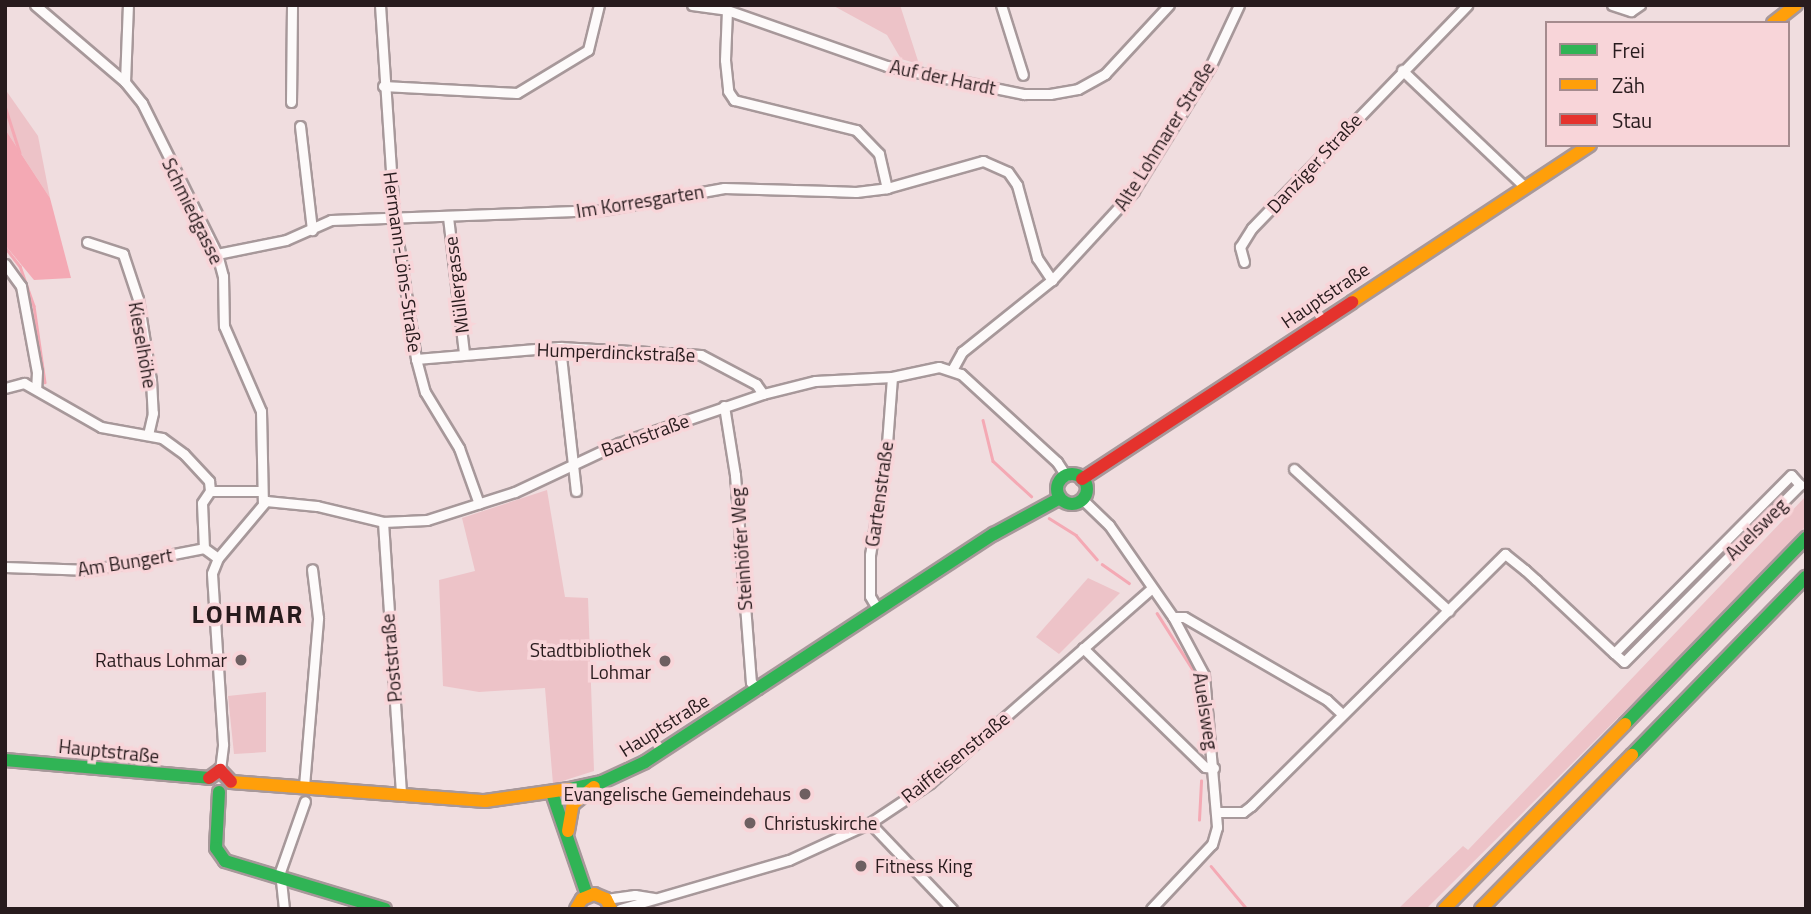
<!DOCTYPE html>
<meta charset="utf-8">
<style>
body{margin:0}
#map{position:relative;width:1811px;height:914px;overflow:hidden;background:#f0dddf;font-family:"Titillium Web",sans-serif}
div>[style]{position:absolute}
.green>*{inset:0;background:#edc3c8}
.water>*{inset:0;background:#f4a9b4}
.stream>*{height:2.5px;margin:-1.25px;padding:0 1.25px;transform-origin:1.25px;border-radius:1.25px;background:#f4a9b4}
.roads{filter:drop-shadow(2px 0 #a7989a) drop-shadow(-2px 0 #a7989a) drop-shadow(0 2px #a7989a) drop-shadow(0 -2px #a7989a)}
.street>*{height:9px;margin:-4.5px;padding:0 4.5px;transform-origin:4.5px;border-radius:4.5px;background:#fdfafa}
.fast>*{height:12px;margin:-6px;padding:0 6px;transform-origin:6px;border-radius:6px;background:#30b455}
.fast>.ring{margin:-6px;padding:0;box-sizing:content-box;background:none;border:12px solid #30b455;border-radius:50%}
.slow>*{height:12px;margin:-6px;padding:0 6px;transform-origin:6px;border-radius:6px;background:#ff9f0a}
.jam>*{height:12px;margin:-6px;padding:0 6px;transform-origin:6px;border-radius:6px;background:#e5322d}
.dots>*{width:19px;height:19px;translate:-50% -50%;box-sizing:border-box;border:4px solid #f8d5d9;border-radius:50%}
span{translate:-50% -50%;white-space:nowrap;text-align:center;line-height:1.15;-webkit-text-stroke:7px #f8d5d9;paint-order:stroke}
.street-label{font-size:19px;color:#281b1d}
.poi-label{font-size:19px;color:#281b1d}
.right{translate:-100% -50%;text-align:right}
.left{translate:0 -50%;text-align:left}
.district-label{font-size:26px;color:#281b1d;font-weight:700;letter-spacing:2px}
.frame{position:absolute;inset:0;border:7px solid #281b1d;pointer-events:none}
.legend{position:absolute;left:1545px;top:21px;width:245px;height:126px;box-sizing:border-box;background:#f8d5d9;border:2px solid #a58b8e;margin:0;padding:9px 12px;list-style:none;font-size:21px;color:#281b1d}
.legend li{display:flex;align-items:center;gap:14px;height:35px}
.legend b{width:35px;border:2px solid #a58b8e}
</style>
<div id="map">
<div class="green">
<div style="clip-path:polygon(832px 5px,900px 5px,919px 64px,901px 59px,887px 35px)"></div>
<div style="clip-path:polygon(5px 89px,38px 136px,50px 198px,5px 129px)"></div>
<div style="clip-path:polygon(547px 490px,565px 597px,588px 598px,594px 771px,553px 784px,545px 688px,479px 692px,443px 686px,439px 580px,475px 571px,462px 518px)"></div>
<div style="clip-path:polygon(1806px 496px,1806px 526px,1691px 645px,1426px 909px,1398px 909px,1463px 846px,1468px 850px)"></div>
<div style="clip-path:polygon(1088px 578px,1120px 593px,1059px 654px,1036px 637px)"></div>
<div style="clip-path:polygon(266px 692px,266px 752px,234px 754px,228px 696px)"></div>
</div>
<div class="water">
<div style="clip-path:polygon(5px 129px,50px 198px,71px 278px,34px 280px,5px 245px)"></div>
</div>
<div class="stream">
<div style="left:5px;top:106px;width:49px;rotate:72.3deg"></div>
<div style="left:5px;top:247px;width:24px;rotate:52deg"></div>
<div style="left:20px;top:266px;width:42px;rotate:70.7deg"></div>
<div style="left:34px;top:306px;width:77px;rotate:81.8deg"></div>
<div style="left:983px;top:420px;width:42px;rotate:76.3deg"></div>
<div style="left:993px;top:461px;width:52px;rotate:42.6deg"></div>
<div style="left:1049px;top:518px;width:32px;rotate:32deg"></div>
<div style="left:1076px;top:535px;width:32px;rotate:49deg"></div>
<div style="left:1102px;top:564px;width:33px;rotate:35deg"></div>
<div style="left:1157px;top:613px;width:75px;rotate:57.6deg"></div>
<div style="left:1197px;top:676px;width:74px;rotate:84.6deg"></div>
<div style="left:1199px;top:820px;width:39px;rotate:-87deg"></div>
<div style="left:1211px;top:866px;width:56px;rotate:50.1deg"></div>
</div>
<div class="roads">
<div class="street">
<div style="left:35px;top:5px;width:118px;rotate:40.5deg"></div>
<div style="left:125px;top:82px;width:27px;rotate:51deg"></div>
<div style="left:142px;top:103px;width:169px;rotate:63.6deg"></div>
<div style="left:217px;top:254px;width:23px;rotate:75deg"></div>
<div style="left:223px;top:276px;width:50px;rotate:88.9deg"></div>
<div style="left:224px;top:326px;width:93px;rotate:66.5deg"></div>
<div style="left:261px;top:411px;width:92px;rotate:88.8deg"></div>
<div style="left:380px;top:5px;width:210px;rotate:86.2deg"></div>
<div style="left:394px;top:215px;width:146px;rotate:81.3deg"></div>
<div style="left:416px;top:359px;width:34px;rotate:75deg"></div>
<div style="left:425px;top:392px;width:66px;rotate:58.7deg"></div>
<div style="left:459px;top:448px;width:59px;rotate:70.3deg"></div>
<div style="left:692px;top:5px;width:35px;rotate:8deg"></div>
<div style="left:727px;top:10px;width:170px;rotate:19.3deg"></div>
<div style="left:887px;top:66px;width:140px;rotate:11.6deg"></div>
<div style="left:1024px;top:94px;width:26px"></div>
<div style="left:1050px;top:94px;width:28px;rotate:-10deg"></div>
<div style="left:1078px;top:89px;width:31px;rotate:-29deg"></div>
<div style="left:1105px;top:74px;width:94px;rotate:-47.2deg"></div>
<div style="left:1001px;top:5px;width:73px;rotate:72.6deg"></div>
<div style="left:1612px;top:5px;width:20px;rotate:18deg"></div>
<div style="left:1631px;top:11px;width:11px;rotate:-34deg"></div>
<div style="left:727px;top:10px;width:50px;rotate:92.3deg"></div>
<div style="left:725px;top:60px;width:31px;rotate:84deg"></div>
<div style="left:728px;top:91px;width:11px;rotate:56deg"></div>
<div style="left:734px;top:100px;width:126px;rotate:13.8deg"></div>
<div style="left:856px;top:130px;width:33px;rotate:46deg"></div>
<div style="left:879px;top:154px;width:35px;rotate:77deg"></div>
<div style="left:1402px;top:70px;width:170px;rotate:43.6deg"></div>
<div style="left:125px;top:82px;width:77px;rotate:-87.8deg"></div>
<div style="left:383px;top:86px;width:134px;rotate:3deg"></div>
<div style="left:517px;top:93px;width:83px;rotate:-31.2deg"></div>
<div style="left:588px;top:50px;width:46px;rotate:-76.3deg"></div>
<div style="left:291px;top:102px;width:97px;rotate:-89.4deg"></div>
<div style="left:300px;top:126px;width:105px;rotate:83.4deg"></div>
<div style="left:448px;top:217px;width:137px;rotate:83.3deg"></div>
<div style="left:87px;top:242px;width:38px;rotate:18deg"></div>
<div style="left:123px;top:254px;width:47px;rotate:71.6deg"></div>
<div style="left:138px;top:299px;width:82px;rotate:80.9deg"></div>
<div style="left:151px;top:380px;width:33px;rotate:87deg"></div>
<div style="left:153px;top:413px;width:22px;rotate:103deg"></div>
<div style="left:217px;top:254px;width:70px;rotate:-11.5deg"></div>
<div style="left:286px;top:240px;width:49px;rotate:-24deg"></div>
<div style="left:331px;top:220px;width:271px;rotate:-2.1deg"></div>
<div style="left:602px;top:210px;width:124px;rotate:-10.2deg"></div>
<div style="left:724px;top:188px;width:132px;rotate:1.7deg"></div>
<div style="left:856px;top:192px;width:31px;rotate:-7deg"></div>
<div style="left:887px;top:188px;width:100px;rotate:-15.7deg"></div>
<div style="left:983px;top:161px;width:27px;rotate:24deg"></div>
<div style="left:1008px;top:172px;width:16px;rotate:55deg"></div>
<div style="left:1017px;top:185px;width:76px;rotate:74.7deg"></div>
<div style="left:1037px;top:258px;width:27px;rotate:56deg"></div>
<div style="left:1244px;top:262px;width:16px;rotate:-105deg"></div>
<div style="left:1240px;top:247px;width:22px;rotate:-58deg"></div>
<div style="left:1252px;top:228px;width:310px;rotate:-46deg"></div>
<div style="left:5px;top:264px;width:27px;rotate:54deg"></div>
<div style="left:21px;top:286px;width:87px;rotate:79.5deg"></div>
<div style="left:37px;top:372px;width:17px;rotate:93deg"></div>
<div style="left:560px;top:347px;width:145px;rotate:83.7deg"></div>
<div style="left:416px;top:359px;width:144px;rotate:-4.8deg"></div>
<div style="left:560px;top:347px;width:141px;rotate:3.2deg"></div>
<div style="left:701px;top:355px;width:62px;rotate:27.8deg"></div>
<div style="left:756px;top:384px;width:12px;rotate:55deg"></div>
<div style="left:952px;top:370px;width:21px;rotate:-61deg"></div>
<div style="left:962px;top:352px;width:115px;rotate:-38.7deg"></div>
<div style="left:1052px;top:280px;width:120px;rotate:-47.4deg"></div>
<div style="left:1133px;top:192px;width:147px;rotate:-58.4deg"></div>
<div style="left:1210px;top:67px;width:68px;rotate:-64.9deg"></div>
<div style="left:5px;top:388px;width:20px;rotate:-15deg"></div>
<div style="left:24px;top:383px;width:89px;rotate:29.7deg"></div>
<div style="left:101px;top:427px;width:62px;rotate:10.2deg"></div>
<div style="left:162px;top:438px;width:27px;rotate:36deg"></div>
<div style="left:184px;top:454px;width:37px;rotate:47deg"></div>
<div style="left:209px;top:481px;width:10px;rotate:84deg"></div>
<div style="left:210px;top:491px;width:14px;rotate:124deg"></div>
<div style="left:202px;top:503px;width:45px;rotate:87.5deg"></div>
<div style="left:204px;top:548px;width:17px;rotate:36deg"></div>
<div style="left:724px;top:406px;width:70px;rotate:80.9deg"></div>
<div style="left:735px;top:475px;width:208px;rotate:85.6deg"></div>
<div style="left:751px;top:682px;width:10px;rotate:45deg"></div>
<div style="left:1294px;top:469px;width:210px;rotate:42.5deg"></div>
<div style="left:210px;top:491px;width:52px"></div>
<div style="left:1083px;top:500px;width:36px;rotate:44deg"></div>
<div style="left:1109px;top:525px;width:112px;rotate:55.2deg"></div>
<div style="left:1173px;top:617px;width:66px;rotate:61.9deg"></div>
<div style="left:1204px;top:675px;width:153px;rotate:85.1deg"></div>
<div style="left:1217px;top:827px;width:18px;rotate:106deg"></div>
<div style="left:1212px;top:844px;width:89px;rotate:133.2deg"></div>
<div style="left:383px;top:522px;width:273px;rotate:86.2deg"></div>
<div style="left:5px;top:567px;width:86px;rotate:2deg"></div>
<div style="left:91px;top:570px;width:115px;rotate:-11deg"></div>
<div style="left:878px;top:610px;width:16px;rotate:-120deg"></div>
<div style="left:870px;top:596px;width:41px;rotate:-90deg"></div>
<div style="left:870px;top:555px;width:99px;rotate:-80.7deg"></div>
<div style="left:886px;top:457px;width:80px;rotate:-85.7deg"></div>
<div style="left:1173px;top:617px;width:11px"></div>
<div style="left:1184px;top:617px;width:165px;rotate:30.1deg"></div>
<div style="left:1327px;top:700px;width:21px;rotate:43deg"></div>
<div style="left:1083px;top:648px;width:170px;rotate:44.3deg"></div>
<div style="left:1205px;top:767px;width:9px;rotate:6deg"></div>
<div style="left:220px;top:770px;width:26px;rotate:-83deg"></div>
<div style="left:223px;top:744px;width:171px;rotate:-93.7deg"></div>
<div style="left:212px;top:573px;width:16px;rotate:-68deg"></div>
<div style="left:218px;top:558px;width:75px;rotate:-49.9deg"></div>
<div style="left:266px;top:501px;width:51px;rotate:5.6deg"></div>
<div style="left:317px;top:506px;width:68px;rotate:13.6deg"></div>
<div style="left:383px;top:522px;width:44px;rotate:-2.6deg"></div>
<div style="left:427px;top:520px;width:92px;rotate:-17.7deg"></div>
<div style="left:515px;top:492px;width:115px;rotate:-25.2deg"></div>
<div style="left:619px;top:443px;width:152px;rotate:-18.8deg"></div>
<div style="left:763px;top:394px;width:54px;rotate:-14deg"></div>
<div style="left:815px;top:381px;width:77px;rotate:-3deg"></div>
<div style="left:892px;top:377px;width:48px;rotate:-12deg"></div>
<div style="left:939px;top:367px;width:23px;rotate:18deg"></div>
<div style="left:961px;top:374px;width:130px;rotate:42.5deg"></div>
<div style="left:1057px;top:462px;width:17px;rotate:57deg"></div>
<div style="left:304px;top:786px;width:169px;rotate:-85.2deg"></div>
<div style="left:318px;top:618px;width:49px;rotate:-97deg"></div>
<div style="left:1218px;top:812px;width:25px"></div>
<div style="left:1243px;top:812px;width:10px;rotate:-37deg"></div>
<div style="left:1251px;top:806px;width:358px;rotate:-44.8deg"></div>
<div style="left:1505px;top:554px;width:26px;rotate:39deg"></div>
<div style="left:1525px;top:570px;width:15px;rotate:42deg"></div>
<div style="left:1536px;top:580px;width:107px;rotate:43.1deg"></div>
<div style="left:1614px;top:653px;width:13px;rotate:42deg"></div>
<div style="left:1624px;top:662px;width:250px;rotate:-45.2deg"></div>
<div style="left:1800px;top:485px;width:13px;rotate:-132deg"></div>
<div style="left:1791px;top:475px;width:251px;rotate:134.8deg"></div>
<div style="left:870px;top:823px;width:119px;rotate:46.4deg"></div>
<div style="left:606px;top:899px;width:29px;rotate:-8deg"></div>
<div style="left:635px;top:895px;width:19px;rotate:9deg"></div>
<div style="left:284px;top:909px;width:37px;rotate:-96deg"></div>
<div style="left:280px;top:872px;width:75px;rotate:-70.6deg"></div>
<div style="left:620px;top:909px;width:176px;rotate:-16.2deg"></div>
<div style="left:789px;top:860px;width:89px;rotate:-24.6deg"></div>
<div style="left:870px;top:823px;width:72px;rotate:-33.7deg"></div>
<div style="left:930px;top:783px;width:295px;rotate:-41.3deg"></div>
</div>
<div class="fast">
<div class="ring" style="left:1057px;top:474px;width:18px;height:18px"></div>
<div style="left:1625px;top:724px;width:260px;rotate:-45.8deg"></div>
<div style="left:1632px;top:755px;width:249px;rotate:-45.7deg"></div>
<div style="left:5px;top:760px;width:205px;rotate:5deg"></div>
<div style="left:569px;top:789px;width:34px;rotate:-12deg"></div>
<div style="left:602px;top:782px;width:47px;rotate:-24.9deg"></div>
<div style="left:645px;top:762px;width:417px;rotate:-33.2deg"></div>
<div style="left:994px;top:534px;width:75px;rotate:-28.6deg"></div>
<div style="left:219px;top:792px;width:56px;rotate:93.1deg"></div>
<div style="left:216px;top:848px;width:16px;rotate:55deg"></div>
<div style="left:225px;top:861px;width:167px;rotate:16.7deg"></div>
<div style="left:552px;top:793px;width:108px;rotate:71.1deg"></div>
</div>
<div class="slow">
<div style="left:1773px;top:23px;width:29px;rotate:-38deg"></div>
<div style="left:1352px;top:302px;width:285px;rotate:-33.4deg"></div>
<div style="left:231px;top:782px;width:255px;rotate:4.3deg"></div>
<div style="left:485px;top:801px;width:85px;rotate:-8.1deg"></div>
<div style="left:568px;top:831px;width:27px;rotate:-80deg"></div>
<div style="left:573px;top:804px;width:27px;rotate:-39deg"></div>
<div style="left:576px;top:909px;width:12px;rotate:-59deg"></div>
<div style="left:582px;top:899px;width:13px;rotate:-23deg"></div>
<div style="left:594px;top:894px;width:13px;rotate:23deg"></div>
<div style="left:606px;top:899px;width:11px;rotate:63deg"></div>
<div style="left:1444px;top:909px;width:259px;rotate:-45.6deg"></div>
<div style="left:1481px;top:909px;width:216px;rotate:-45.6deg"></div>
</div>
<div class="jam">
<div style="left:1082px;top:479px;width:323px;rotate:-33.2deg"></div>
<div style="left:209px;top:778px;width:14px;rotate:-36deg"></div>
<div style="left:220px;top:770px;width:16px;rotate:47deg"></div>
</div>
</div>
<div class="dots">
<div style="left:241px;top:660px;background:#6e5f61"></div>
<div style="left:665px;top:661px;background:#6e5f61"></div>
<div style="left:805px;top:794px;background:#6e5f61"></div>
<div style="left:750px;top:823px;background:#6e5f61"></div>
<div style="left:861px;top:866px;background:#6e5f61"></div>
</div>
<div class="street-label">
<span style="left:943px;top:77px;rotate:12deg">Auf der Hardt</span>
<span style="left:1164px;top:136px;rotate:-58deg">Alte Lohmarer Straße</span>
<span style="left:1314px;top:163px;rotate:-47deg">Danziger Straße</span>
<span style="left:640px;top:201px;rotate:-9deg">Im Korresgarten</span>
<span style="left:193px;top:211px;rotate:64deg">Schmiedgasse</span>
<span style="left:403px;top:262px;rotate:82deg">Hermann-Löns-Straße</span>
<span style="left:456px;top:285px;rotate:-97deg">Müllergasse</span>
<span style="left:1325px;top:295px;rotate:-34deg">Hauptstraße</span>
<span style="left:143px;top:345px;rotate:80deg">Kieselhöhe</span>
<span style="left:616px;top:352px;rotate:2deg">Humperdinckstraße</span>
<span style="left:645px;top:435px;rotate:-20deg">Bachstraße</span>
<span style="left:879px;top:494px;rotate:-82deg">Gartenstraße</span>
<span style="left:1756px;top:529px;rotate:-45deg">Auelsweg</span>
<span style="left:741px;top:549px;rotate:-94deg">Steinhöfer Weg</span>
<span style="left:125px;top:562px;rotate:-9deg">Am Bungert</span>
<span style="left:391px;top:658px;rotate:-95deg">Poststraße</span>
<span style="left:1206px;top:711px;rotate:81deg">Auelsweg</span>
<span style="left:664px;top:725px;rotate:-32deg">Hauptstraße</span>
<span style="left:109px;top:751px;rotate:6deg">Hauptstraße</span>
<span style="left:955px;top:757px;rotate:-39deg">Raiffeisenstraße</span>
</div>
<div class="poi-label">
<span class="right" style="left:651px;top:661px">Stadtbibliothek<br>Lohmar</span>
<span class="right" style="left:227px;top:660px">Rathaus Lohmar</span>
<span class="right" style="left:791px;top:794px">Evangelische Gemeindehaus</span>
<span class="left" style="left:764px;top:823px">Christuskirche</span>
<span class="left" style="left:875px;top:866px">Fitness King</span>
</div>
<div class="district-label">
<span style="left:248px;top:614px">LOHMAR</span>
</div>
<div class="frame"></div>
<ul class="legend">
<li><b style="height:9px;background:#30b455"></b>Frei</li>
<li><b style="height:9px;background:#ff9f0a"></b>Zäh</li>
<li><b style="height:9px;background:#e5322d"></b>Stau</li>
</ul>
</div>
